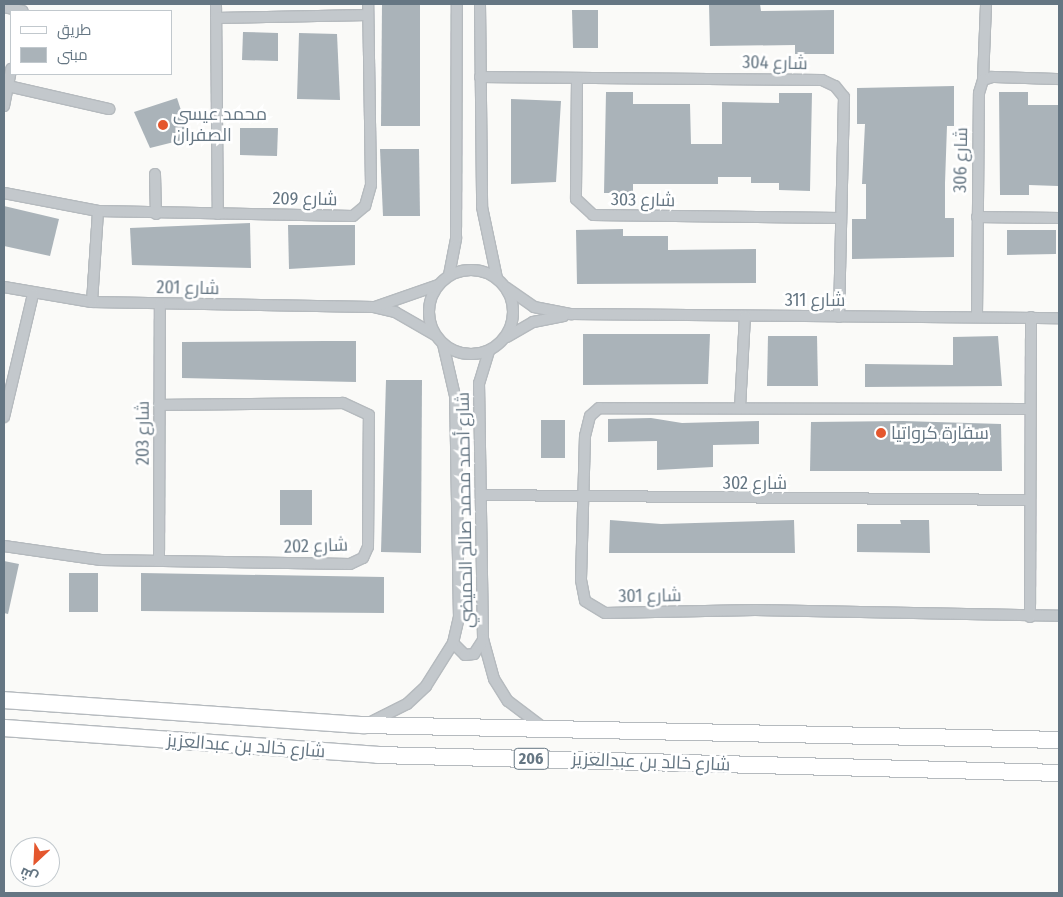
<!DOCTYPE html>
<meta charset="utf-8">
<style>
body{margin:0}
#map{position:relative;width:1063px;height:897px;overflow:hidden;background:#fafaf8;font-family:"Fira Sans Condensed",Cairo,sans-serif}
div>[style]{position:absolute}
.building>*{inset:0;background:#aab3b9}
.roads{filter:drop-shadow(1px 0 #b5babe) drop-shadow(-1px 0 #b5babe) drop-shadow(0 1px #b5babe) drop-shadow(0 -1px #b5babe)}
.street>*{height:10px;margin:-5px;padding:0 5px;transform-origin:5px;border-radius:5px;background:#c3c8cc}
.street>.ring{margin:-5px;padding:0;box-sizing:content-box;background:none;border:10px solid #c3c8cc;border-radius:50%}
.primary>*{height:16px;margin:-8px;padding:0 8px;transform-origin:8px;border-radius:8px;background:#fff}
.dots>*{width:14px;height:14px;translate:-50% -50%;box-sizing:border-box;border:2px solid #fff;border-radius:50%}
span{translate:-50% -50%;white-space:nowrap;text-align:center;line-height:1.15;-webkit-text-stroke:5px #fff;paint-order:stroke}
.shield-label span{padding:1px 4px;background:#fff;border:1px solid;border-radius:4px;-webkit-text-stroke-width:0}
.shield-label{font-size:16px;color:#657683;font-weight:700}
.street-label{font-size:18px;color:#657683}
.poi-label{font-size:18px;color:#657683}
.left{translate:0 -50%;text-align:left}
.frame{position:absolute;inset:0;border:5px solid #657683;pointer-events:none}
.legend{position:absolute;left:10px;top:10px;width:162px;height:65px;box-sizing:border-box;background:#fff;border:1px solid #c1c8cd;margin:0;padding:6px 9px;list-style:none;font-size:15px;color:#657683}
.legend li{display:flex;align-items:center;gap:10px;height:25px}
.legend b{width:25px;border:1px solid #c1c8cd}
.north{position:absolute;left:10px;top:837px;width:50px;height:50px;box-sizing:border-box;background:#fff;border:1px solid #c1c8cd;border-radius:50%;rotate:205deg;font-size:14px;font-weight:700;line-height:20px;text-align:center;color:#657683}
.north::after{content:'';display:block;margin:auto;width:18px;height:22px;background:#e4572e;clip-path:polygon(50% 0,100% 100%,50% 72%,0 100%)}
</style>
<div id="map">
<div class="building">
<div style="clip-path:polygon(382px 4px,420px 4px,420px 126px,381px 126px)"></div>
<div style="clip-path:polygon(709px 4px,760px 4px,761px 11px,834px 10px,834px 54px,795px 54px,795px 45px,710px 46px)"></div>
<div style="clip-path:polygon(572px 10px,598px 10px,598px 48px,573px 48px)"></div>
<div style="clip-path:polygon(243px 32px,278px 33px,278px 61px,242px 60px)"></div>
<div style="clip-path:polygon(299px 33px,337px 34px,340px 100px,297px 99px)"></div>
<div style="clip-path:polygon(954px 86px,954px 126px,947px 126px,945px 183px,945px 218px,954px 218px,954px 257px,852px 259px,852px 219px,866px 219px,866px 184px,862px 184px,865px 124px,857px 124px,857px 88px)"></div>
<div style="clip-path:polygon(606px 92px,633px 92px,633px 104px,690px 104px,691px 144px,722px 144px,722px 102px,779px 103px,779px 93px,812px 93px,810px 191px,779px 190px,779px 183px,751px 183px,751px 177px,718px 177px,718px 184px,633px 184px,633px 193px,604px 193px)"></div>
<div style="clip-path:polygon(999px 92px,1028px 92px,1028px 105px,1059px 105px,1058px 186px,1029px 185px,1029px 195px,1000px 195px)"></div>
<div style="clip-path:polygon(177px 98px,190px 138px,150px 148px,134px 112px)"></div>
<div style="clip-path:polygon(511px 99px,561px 101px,556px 182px,511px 184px)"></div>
<div style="clip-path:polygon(240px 128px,278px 128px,277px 156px,240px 155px)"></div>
<div style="clip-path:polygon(380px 149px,419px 149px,420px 216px,383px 216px)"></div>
<div style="clip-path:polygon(4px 206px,59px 219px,50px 256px,4px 246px)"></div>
<div style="clip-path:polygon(250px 223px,251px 268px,132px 265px,130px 228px)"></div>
<div style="clip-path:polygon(288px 225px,355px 225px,355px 265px,289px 269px)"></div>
<div style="clip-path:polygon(623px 229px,623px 236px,668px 236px,668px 250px,756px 249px,756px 283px,577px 284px,576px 230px)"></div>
<div style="clip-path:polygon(1007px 230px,1056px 230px,1056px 254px,1007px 255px)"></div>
<div style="clip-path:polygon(583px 334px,710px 334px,708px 384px,583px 385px)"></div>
<div style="clip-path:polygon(768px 336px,817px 336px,818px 386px,767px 386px)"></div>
<div style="clip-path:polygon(998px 336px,1002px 386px,865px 387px,865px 364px,953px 365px,953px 337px)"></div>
<div style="clip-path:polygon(326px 341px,356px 341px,356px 382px,182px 378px,182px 342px)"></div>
<div style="clip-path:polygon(386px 380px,422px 380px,421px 553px,381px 552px)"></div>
<div style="clip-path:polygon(651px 418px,682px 423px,759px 421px,759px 444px,713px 445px,713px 467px,657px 470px,657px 441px,608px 442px,608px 419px)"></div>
<div style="clip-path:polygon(541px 420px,565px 420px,565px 458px,541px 458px)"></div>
<div style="clip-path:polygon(903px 421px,1001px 424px,1002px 471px,810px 471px,811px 422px)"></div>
<div style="clip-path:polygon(280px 490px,312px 490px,312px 525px,280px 525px)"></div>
<div style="clip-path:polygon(610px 520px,661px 524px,794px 520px,795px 553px,609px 553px)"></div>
<div style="clip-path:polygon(900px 520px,929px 520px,930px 553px,857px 552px,857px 524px,901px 524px)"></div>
<div style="clip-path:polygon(4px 561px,19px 564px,8px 614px,4px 613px)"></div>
<div style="clip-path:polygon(69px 573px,98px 573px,98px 612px,69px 612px)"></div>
<div style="clip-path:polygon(141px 573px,384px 577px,384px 613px,141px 611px)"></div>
</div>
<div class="roads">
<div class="street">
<div style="left:216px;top:4px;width:210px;rotate:89.5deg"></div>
<div style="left:480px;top:4px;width:203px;rotate:89.4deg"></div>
<div style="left:482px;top:207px;width:73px;rotate:78.1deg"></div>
<div style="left:4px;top:7px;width:19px;rotate:12deg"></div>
<div style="left:216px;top:18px;width:152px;rotate:-1.1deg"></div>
<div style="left:480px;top:77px;width:342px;rotate:0.5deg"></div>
<div style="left:822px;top:80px;width:14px;rotate:25deg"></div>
<div style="left:835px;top:86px;width:14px;rotate:51deg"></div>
<div style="left:844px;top:97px;width:220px;rotate:91.3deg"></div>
<div style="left:577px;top:78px;width:121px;rotate:90.5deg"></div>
<div style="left:576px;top:199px;width:23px;rotate:43deg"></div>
<div style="left:593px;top:215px;width:246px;rotate:0.7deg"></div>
<div style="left:983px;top:80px;width:76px;rotate:-87.7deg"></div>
<div style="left:8px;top:86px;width:104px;rotate:12.8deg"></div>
<div style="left:4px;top:106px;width:38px;rotate:-79deg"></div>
<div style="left:155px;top:174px;width:40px;rotate:88.6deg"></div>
<div style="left:4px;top:193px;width:96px;rotate:10.8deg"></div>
<div style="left:98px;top:211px;width:255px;rotate:1.1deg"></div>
<div style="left:353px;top:216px;width:16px;rotate:-40deg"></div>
<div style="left:365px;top:206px;width:22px;rotate:-74deg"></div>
<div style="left:371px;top:185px;width:181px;rotate:-90.9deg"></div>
<div style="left:977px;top:217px;width:82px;rotate:0.7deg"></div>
<div class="ring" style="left:429px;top:270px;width:74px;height:74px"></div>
<div style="left:449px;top:275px;width:38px;rotate:-79deg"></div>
<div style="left:456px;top:238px;width:234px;rotate:-89.8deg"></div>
<div style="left:4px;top:287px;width:89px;rotate:9.7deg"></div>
<div style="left:92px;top:302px;width:281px;rotate:1deg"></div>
<div style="left:373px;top:307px;width:23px;rotate:13deg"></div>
<div style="left:395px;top:312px;width:46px;rotate:29.9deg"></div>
<div style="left:507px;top:288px;width:33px;rotate:35deg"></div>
<div style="left:534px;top:307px;width:38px;rotate:11deg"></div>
<div style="left:571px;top:314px;width:488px;rotate:0.5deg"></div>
<div style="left:92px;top:302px;width:91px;rotate:-86.2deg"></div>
<div style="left:375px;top:307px;width:67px;rotate:-19.2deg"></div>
<div style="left:977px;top:317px;width:224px;rotate:-89.5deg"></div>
<div style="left:979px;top:93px;width:14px;rotate:-73deg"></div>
<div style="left:983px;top:80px;width:9px;rotate:-18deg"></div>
<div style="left:992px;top:77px;width:67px;rotate:1.7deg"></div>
<div style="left:507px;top:337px;width:30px;rotate:-30deg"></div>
<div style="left:533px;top:322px;width:31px;rotate:-11deg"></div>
<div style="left:489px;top:351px;width:34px;rotate:107deg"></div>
<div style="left:479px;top:383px;width:256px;rotate:89.1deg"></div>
<div style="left:483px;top:639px;width:41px;rotate:74.6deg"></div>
<div style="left:494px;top:679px;width:26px;rotate:58deg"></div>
<div style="left:508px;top:701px;width:41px;rotate:37.1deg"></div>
<div style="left:740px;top:408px;width:92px;rotate:-86.9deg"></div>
<div style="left:1029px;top:409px;width:430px;rotate:-179.9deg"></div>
<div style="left:599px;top:408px;width:12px;rotate:138deg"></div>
<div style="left:590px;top:416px;width:21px;rotate:104deg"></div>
<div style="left:585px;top:436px;width:144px;rotate:91.6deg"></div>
<div style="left:581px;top:580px;width:21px;rotate:79deg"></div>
<div style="left:585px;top:601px;width:23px;rotate:31deg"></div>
<div style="left:605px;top:613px;width:150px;rotate:-1.1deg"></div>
<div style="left:755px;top:610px;width:304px;rotate:1.1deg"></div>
<div style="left:4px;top:417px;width:126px;rotate:-76.7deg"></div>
<div style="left:481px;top:495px;width:548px;rotate:0.52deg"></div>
<div style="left:4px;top:546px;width:98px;rotate:8.2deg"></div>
<div style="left:101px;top:560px;width:249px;rotate:0.9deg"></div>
<div style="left:350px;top:564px;width:14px;rotate:-25deg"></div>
<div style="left:363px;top:558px;width:12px;rotate:-66deg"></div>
<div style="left:368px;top:547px;width:132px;rotate:-89.6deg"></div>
<div style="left:369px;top:415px;width:29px;rotate:-155deg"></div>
<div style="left:343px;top:403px;width:184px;rotate:179.4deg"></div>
<div style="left:159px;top:561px;width:257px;rotate:-89.8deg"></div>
<div style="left:1030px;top:617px;width:300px;rotate:-89.8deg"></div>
<div style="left:453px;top:643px;width:17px;rotate:45deg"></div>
<div style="left:465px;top:655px;width:9px;rotate:-6deg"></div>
<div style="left:474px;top:654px;width:17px;rotate:-57deg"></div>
<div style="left:371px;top:722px;width:40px;rotate:-26.6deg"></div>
<div style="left:407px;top:704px;width:26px;rotate:-43deg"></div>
<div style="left:426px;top:686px;width:51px;rotate:-57.9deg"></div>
<div style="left:453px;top:643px;width:26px;rotate:-77deg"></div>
<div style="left:459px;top:618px;width:222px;rotate:-91deg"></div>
<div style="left:455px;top:396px;width:53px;rotate:-103deg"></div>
</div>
<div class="primary">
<div style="left:4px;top:700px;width:360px;rotate:4deg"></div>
<div style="left:363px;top:725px;width:696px;rotate:1.23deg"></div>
<div style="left:4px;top:728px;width:375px;rotate:4.1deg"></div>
<div style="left:378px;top:755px;width:681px;rotate:1.51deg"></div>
</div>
</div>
<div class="dots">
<div style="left:163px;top:125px;background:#e4572e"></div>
<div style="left:881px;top:433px;background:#e4572e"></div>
</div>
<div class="shield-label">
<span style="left:531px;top:759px">206</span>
</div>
<div class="street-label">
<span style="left:775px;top:63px;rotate:1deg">شارع 304</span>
<span style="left:961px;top:160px;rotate:-89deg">شارع 306</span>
<span style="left:305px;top:199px;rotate:1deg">شارع 209</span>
<span style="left:643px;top:200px;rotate:1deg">شارع 303</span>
<span style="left:188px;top:288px;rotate:1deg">شارع 201</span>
<span style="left:815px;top:300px">شارع 311</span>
<span style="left:143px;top:433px;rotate:-90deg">شارع 203</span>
<span style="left:755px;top:483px">شارع 302</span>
<span style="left:465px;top:510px;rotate:-91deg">شارع أحمد محمد صالح الحميضي</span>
<span style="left:316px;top:546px;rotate:-2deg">شارع 202</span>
<span style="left:650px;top:596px;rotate:-1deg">شارع 301</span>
<span style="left:246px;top:746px;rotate:4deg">شارع خالد بن عبدالعزيز</span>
<span style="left:651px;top:762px;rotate:2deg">شارع خالد بن عبدالعزيز</span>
</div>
<div class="poi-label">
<span class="left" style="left:173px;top:125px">محمد عيسى<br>الصفران</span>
<span class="left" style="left:891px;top:433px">سفارة كرواتيا</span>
</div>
<div class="frame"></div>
<ul class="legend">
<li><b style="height:6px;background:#fff"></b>طريق</li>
<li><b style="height:14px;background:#aab3b9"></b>مبنى</li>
</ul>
<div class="north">ش</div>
</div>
